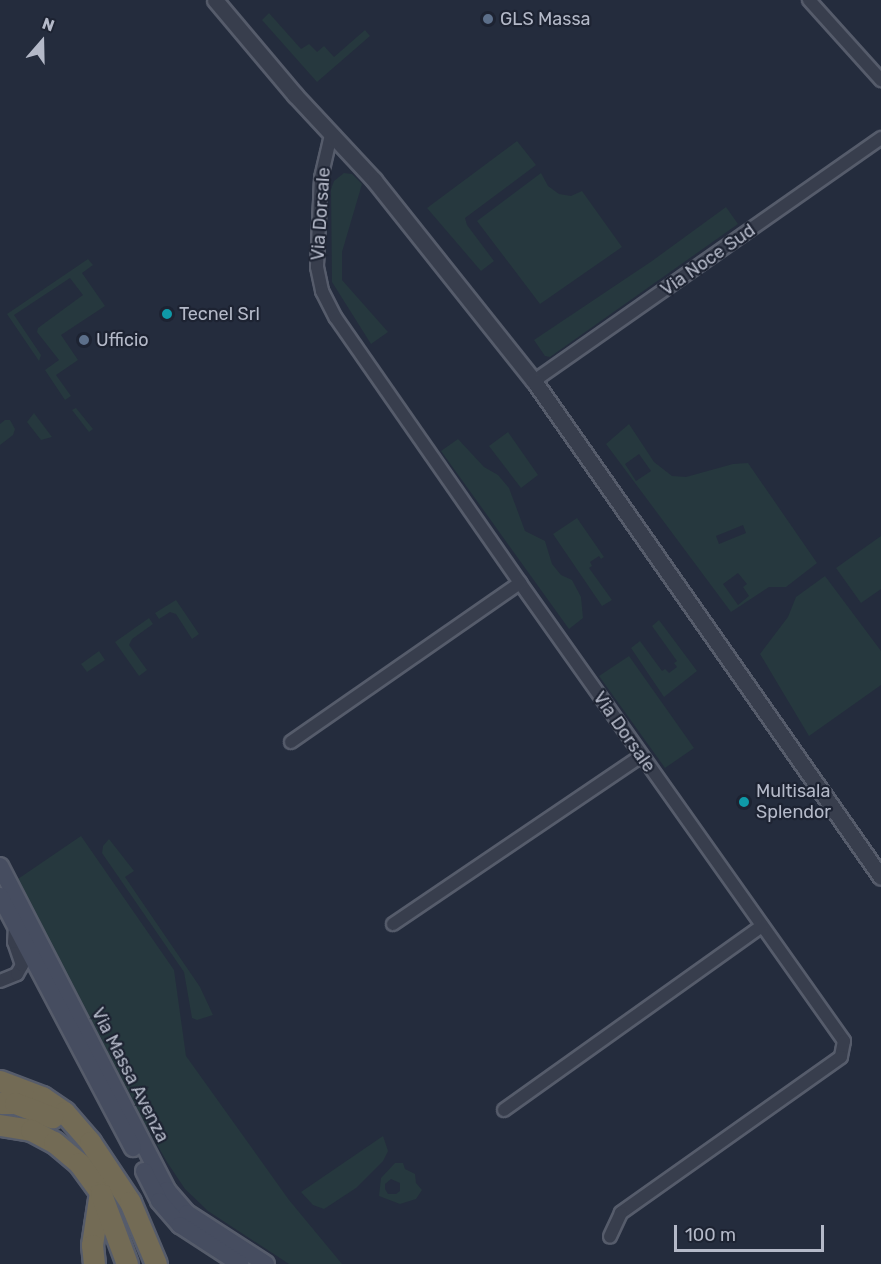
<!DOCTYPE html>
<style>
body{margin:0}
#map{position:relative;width:881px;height:1264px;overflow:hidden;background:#242c3d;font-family:Rubik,sans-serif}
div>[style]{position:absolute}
.green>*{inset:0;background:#26383e}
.roads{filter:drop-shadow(2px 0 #565c6b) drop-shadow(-2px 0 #565c6b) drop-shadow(0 2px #565c6b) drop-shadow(0 -2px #565c6b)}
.minor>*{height:12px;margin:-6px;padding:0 6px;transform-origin:6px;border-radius:6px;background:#383e4d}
.tertiary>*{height:15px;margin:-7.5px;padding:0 7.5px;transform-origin:7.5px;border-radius:7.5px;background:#383e4d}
.secondary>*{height:16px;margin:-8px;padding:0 8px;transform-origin:8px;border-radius:8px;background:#464d60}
.motorway>*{height:21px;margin:-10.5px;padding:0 10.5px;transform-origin:10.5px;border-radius:10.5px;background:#736b55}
.dots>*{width:16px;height:16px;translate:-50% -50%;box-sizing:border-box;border:3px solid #1d2332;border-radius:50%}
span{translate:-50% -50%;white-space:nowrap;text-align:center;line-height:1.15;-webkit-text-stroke:4.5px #1d2332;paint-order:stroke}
.poi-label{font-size:18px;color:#b4b9c8}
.left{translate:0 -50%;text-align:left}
.street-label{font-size:18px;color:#b4b9c8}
.north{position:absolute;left:12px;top:12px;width:60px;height:60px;-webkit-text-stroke:4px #1d2332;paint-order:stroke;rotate:20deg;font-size:16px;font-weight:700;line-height:24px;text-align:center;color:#b4b9c8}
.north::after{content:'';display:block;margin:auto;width:21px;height:27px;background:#b4b9c8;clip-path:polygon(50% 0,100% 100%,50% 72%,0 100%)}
.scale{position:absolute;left:674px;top:1225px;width:150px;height:27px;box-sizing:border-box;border:3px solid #b4b9c8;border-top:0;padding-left:8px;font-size:18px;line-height:21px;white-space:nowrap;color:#b4b9c8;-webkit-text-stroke:4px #1d2332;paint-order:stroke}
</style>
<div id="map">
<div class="green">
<div style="clip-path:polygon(269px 13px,301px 49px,309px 44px,317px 52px,324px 46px,334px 57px,365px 30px,370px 36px,317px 82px,262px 20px)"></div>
<div style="clip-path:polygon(517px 141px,536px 165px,465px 218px,467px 225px,494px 261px,481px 271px,427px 208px)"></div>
<div style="clip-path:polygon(344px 173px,352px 174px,362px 184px,342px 252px,342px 280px,388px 332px,371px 344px,332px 282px,331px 189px,334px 181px)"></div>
<div style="clip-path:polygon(541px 173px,548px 186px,559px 194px,571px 196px,582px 191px,622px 247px,540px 304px,477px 221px)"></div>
<div style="clip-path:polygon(726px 207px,738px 224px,557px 352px,550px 357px,545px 356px,534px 340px,652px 261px)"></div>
<div style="clip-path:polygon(88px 259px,93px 265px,82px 273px,105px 306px,61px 335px,78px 360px,56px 375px,71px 396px,65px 400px,45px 370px,59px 360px,37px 332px,38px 328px,83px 295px,70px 278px,14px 315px,41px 355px,39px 361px,7px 314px)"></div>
<div style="clip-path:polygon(76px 408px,93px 429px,89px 432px,72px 410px)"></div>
<div style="clip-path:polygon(34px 413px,52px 437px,41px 440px,27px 422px)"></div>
<div style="clip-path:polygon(5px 420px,10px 420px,15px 429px,13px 435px,0 445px,0 424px)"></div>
<div style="clip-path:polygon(evenodd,629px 424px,654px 462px,672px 476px,686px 477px,733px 464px,748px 463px,817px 563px,786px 587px,769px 587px,731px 612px,606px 444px,629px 424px,639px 454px,651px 471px,636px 481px,625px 464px,639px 454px,629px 424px,743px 525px,746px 533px,719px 544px,716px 536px,743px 525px,629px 424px,738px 573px,747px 584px,743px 587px,749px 596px,738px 605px,723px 584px,738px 573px)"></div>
<div style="clip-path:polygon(508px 432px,538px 475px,521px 488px,489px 446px)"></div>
<div style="clip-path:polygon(458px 439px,484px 467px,498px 475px,509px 488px,525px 531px,545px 541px,552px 564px,561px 575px,572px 580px,581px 597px,583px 618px,569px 629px,441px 451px)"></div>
<div style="clip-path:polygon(577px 518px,604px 557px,601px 559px,599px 556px,590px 562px,592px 566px,589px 568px,612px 600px,602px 606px,553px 534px)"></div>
<div style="clip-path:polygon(881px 536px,881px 589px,861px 603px,836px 568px)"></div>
<div style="clip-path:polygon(825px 576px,881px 651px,881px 685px,809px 736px,760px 654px,788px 617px,796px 597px)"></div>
<div style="clip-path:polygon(176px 600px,199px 634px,192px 639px,176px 614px,170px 612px,159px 619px,155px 613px)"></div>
<div style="clip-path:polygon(149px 618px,153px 624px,132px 639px,129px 645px,147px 670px,139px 676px,115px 642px)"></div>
<div style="clip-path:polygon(659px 620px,697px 671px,664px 697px,631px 648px,640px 641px,662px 671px,665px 669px,669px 673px,677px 667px,674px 663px,677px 661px,652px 626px)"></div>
<div style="clip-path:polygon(99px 651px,105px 660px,87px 672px,81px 664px)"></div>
<div style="clip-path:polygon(629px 656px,694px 748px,665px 768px,599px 676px)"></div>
<div style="clip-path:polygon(81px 836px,174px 970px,186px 1056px,289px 1200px,342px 1264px,289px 1264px,208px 1211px,185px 1189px,167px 1162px,119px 1079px,15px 881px)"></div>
<div style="clip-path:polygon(109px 839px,134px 871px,125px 877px,200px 987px,213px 1015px,197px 1020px,192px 1018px,184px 972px,102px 853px,103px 846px)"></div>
<div style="clip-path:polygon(383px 1136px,388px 1151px,383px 1161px,356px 1188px,324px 1209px,313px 1205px,301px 1192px)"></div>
<div style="clip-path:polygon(evenodd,395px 1163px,403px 1163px,405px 1169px,415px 1174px,416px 1183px,422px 1190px,416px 1199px,400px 1204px,379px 1196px,381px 1178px,395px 1163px,391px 1179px,400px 1183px,400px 1191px,396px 1194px,388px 1194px,385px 1189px,385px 1184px,391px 1179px)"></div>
</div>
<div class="roads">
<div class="minor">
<div style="left:809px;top:0;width:108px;rotate:48deg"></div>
<div style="left:331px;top:135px;width:44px;rotate:103.1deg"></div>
<div style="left:321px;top:178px;width:89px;rotate:92.6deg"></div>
<div style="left:317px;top:267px;width:25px;rotate:78deg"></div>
<div style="left:322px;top:291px;width:30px;rotate:63deg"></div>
<div style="left:336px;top:318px;width:323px;rotate:55.2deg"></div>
<div style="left:520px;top:583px;width:561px;rotate:54.72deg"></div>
<div style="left:844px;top:1041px;width:16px;rotate:101deg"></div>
<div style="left:841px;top:1057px;width:270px;rotate:144.7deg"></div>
<div style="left:621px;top:1213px;width:26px;rotate:115deg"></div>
<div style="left:534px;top:381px;width:424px;rotate:-35deg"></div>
<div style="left:291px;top:742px;width:279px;rotate:-34.8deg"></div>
<div style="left:393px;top:924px;width:300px;rotate:-34.1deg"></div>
<div style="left:0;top:981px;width:18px;rotate:-22deg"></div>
<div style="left:17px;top:974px;width:10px;rotate:-61deg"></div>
<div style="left:22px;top:965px;width:24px;rotate:-109deg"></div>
<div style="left:14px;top:942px;width:16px;rotate:-86deg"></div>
<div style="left:504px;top:1110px;width:317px;rotate:-35.5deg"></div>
</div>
<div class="tertiary">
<div style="left:215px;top:0;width:124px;rotate:49.9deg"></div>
<div style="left:295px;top:95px;width:116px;rotate:47.1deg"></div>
<div style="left:374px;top:180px;width:257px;rotate:51.5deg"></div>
<div style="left:534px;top:381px;width:605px;rotate:55.02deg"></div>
</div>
<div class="secondary">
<div style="left:0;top:866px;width:365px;rotate:62.7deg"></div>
<div style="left:167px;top:1190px;width:30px;rotate:49deg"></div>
<div style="left:187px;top:1213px;width:94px;rotate:32.8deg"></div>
<div style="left:0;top:896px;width:285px;rotate:62.2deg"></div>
<div style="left:144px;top:1171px;width:34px;rotate:63deg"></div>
<div style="left:159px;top:1201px;width:32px;rotate:49deg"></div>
<div style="left:180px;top:1225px;width:72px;rotate:33deg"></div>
</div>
<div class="motorway">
<div style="left:0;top:1081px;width:45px;rotate:20.9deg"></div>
<div style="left:42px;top:1097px;width:27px;rotate:34deg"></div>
<div style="left:64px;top:1112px;width:40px;rotate:49deg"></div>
<div style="left:90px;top:1142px;width:72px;rotate:56.3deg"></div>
<div style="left:130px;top:1202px;width:67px;rotate:67.2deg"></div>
<div style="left:0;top:1103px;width:15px"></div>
<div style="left:15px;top:1103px;width:40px;rotate:21deg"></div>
<div style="left:0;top:1125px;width:31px;rotate:9deg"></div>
<div style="left:31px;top:1130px;width:26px;rotate:28deg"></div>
<div style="left:54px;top:1142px;width:33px;rotate:40deg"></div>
<div style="left:79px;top:1163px;width:36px;rotate:54deg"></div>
<div style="left:100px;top:1192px;width:54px;rotate:98.6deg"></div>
<div style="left:92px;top:1245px;width:19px;rotate:84deg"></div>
<div style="left:101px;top:1194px;width:75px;rotate:69.6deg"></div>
</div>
</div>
<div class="dots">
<div style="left:488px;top:19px;background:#5c6f8a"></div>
<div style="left:167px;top:314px;background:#0f9aa8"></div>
<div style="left:84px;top:340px;background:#5c6f8a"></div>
<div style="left:744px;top:802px;background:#0f9aa8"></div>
</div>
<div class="poi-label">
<span class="left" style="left:500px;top:19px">GLS Massa</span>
<span class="left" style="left:179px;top:314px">Tecnel Srl</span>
<span class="left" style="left:96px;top:340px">Ufficio</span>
<span class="left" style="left:756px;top:802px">Multisala<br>Splendor</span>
</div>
<div class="street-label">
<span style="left:321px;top:214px;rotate:-86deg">Via Dorsale</span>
<span style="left:708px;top:260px;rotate:-35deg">Via Noce Sud</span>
<span style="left:624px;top:732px;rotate:55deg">Via Dorsale</span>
<span style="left:130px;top:1075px;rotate:63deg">Via Massa Avenza</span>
</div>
<div class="north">N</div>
<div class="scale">100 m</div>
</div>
